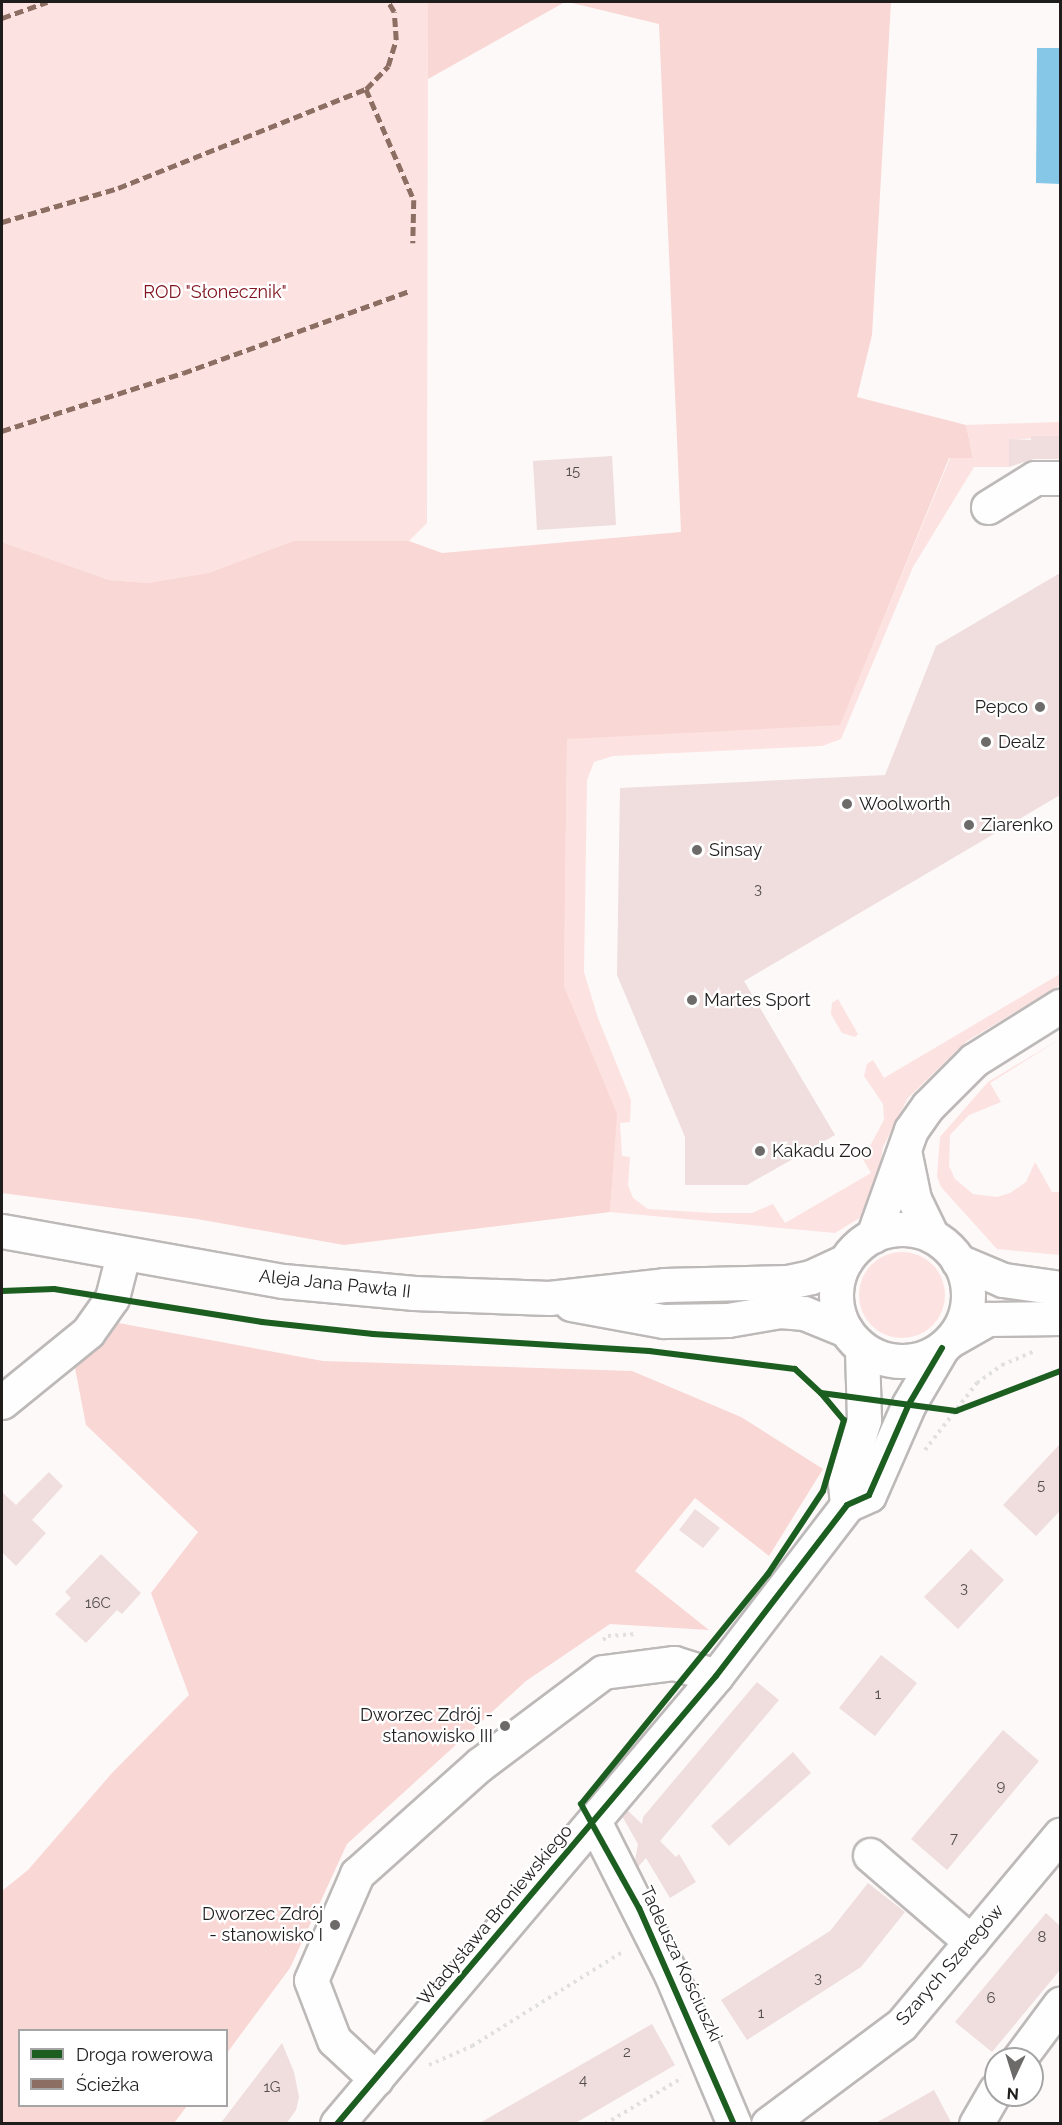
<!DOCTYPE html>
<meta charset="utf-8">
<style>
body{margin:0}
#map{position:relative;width:1062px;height:2125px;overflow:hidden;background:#fdf9f8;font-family:Raleway,sans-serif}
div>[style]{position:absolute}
.green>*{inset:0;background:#fce2e0}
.round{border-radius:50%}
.forest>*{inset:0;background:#f9d7d5}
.water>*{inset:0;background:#86c7e8}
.building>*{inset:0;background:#efdedd}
.path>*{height:4px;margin-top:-2px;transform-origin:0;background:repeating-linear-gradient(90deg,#e0e0df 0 3px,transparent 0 7.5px)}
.roads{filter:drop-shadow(2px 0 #bdb9b9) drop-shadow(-2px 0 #bdb9b9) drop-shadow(0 2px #bdb9b9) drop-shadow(0 -2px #bdb9b9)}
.minor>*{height:33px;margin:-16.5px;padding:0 16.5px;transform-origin:16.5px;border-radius:16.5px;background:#fffefe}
.minor>.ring{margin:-16.5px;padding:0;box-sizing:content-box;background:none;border:33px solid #fffefe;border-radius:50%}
.quiet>*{height:4.5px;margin-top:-2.25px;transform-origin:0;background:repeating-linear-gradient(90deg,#8d6e63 0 9px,transparent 0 13.5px)}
.cycleway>*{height:6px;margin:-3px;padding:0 3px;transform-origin:3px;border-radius:3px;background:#1b5e20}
.dots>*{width:16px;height:16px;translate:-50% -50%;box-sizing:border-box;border:3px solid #fff;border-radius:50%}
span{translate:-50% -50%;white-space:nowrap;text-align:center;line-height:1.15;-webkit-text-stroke:4.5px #fff;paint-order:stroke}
.number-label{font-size:15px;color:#544d4d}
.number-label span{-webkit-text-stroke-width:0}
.park-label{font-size:18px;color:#81141f}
.poi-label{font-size:18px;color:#201d1d}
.right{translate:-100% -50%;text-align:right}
.left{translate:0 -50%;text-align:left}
.street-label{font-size:18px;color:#201d1d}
.frame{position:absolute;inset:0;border:3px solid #201d1d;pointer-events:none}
.legend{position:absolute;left:18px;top:2029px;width:210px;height:78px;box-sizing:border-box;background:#fff;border:2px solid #a6a5a5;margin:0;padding:8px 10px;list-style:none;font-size:18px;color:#201d1d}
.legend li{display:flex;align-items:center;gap:12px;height:30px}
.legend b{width:30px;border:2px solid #a6a5a5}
.north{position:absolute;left:984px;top:2047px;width:60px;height:60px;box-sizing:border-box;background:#fff;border:2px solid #a6a5a5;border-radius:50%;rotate:184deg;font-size:16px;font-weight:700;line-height:24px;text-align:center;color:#201d1d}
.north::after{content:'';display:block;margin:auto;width:21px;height:27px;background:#6d6a6a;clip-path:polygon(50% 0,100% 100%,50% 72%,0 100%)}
</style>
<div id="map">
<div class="green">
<div style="clip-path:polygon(2px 2px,428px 2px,427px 523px,409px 541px,293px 541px,208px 573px,147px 583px,109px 580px,2px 542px)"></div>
<div style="clip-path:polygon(1060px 422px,1060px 436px,1009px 440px,1009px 467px,974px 467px,913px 567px,841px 739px,822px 746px,613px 756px,594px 762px,587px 780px,584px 972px,598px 1018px,631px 1100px,630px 1122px,620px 1123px,622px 1156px,630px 1157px,628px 1185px,633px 1198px,648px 1209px,712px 1213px,752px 1213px,773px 1204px,785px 1223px,871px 1173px,860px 1154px,870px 1146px,884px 1120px,883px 1104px,864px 1076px,867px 1064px,873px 1060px,884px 1078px,1060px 974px,1060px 985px,967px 1041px,908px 1098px,883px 1147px,876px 1194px,866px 1214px,835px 1233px,610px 1212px,616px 1114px,564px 986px,567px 738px,840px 724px,950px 458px,973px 457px,966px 425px)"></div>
<div style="clip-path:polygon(838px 999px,858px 1034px,855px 1037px,842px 1033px,831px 1014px,832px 1003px)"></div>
<div style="clip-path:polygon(1060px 1039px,990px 1083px,1001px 1102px,969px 1115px,950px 1135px,949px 1166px,955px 1179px,973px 1194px,997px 1197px,1010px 1193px,1026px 1182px,1035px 1162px,1052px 1192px,1060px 1192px,1060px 1255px,997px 1249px,941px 1187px,937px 1176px,940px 1137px,988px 1082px)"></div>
<div class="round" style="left:859px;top:1252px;width:86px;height:86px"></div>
</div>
<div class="forest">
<div style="clip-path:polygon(428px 2px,565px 2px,428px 79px)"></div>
<div style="clip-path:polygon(568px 2px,891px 2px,872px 335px,857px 397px,966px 425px,973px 458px,949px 458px,840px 725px,567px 739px,564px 986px,617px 1114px,610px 1212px,344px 1245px,197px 1219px,2px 1193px,2px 542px,109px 580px,147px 583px,208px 573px,293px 541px,409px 541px,442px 553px,681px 532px,659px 24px)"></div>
<div style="clip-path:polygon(113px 1322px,323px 1361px,632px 1371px,741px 1417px,823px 1469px,769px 1556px,695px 1498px,635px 1571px,709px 1630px,610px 1624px,526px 1681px,347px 1844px,290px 1968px,227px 2053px,226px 2030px,20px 2030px,20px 2106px,187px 2106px,174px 2123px,2px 2124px,2px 1891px,28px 1870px,112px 1773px,189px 1695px,151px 1593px,198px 1532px,86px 1425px,75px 1368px)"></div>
</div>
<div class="water">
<div style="clip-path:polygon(1037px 48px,1060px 48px,1060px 184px,1036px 183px)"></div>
</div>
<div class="building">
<div style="clip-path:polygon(1031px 436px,1060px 436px,1060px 459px,1034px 459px,1009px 467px,1009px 439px,1031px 440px)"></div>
<div style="clip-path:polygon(612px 456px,616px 525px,537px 530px,533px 461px)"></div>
<div style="clip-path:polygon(1060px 573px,1060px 795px,744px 981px,835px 1135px,747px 1185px,685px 1185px,685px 1137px,617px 975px,620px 788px,885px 775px,936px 646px)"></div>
<div style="clip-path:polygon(1060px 1444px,1060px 1511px,1036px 1536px,1003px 1505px)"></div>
<div style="clip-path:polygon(49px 1472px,63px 1486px,32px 1520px,46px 1533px,16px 1566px,2px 1552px,2px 1492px,16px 1505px)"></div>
<div style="clip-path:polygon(695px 1509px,720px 1528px,703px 1548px,679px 1530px)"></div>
<div style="clip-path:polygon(971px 1549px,1004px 1580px,958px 1629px,924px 1597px)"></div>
<div style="clip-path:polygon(101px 1554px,141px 1593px,122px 1614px,117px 1610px,86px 1643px,55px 1614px,71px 1598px,65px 1592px)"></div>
<div style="clip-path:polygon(881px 1655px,917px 1683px,875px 1736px,839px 1708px)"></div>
<div style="clip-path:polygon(757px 1682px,779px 1700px,660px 1841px,676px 1857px,679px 1854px,696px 1882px,670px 1898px,646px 1858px,638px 1867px,635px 1860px,638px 1844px,622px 1816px,627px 1810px,642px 1824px,643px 1817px)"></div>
<div style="clip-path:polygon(1003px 1730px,1039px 1761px,947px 1870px,911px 1839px)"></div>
<div style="clip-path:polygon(793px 1752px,811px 1773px,729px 1846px,711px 1826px)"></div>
<div style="clip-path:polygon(868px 1883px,905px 1912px,861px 1967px,747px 2040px,721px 2000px,830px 1931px)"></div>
<div style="clip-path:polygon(1046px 1913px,1060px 1926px,1060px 1970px,992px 2052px,955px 2022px)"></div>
<div style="clip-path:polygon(652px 2024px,675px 2065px,574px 2124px,478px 2124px)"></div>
<div style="clip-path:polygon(282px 2043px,294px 2072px,299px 2097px,296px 2110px,286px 2124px,220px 2124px)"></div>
<div style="clip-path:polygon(934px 2090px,952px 2124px,874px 2124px)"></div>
</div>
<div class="path">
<div style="left:925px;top:1450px;width:85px;rotate:-52.2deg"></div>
<div style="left:977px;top:1383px;width:31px;rotate:-36deg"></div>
<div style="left:1002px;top:1365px;width:36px;rotate:-23deg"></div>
<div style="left:603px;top:1640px;width:6px;rotate:-39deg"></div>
<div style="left:608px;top:1636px;width:28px;rotate:-4deg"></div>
<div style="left:429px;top:2065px;width:47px;rotate:-23.8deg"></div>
<div style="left:472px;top:2046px;width:179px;rotate:-32deg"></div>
<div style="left:605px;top:2124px;width:90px;rotate:-30.9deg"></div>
</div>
<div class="roads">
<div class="minor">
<div style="left:988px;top:507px;width:55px;rotate:-31.7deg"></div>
<div style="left:1035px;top:478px;width:25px"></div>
<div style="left:905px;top:1155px;width:45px;rotate:78.4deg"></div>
<div style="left:914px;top:1199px;width:41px;rotate:64.1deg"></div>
<div class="ring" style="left:836px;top:1229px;width:99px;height:99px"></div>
<div style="left:2px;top:1231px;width:285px;rotate:10.1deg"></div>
<div style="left:283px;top:1281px;width:132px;rotate:5.2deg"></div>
<div style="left:414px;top:1293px;width:135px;rotate:2.1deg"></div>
<div style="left:549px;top:1298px;width:116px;rotate:-6.4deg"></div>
<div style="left:664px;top:1285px;width:124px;rotate:-1.4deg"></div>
<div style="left:788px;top:1282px;width:24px;rotate:-12deg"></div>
<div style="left:811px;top:1277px;width:38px;rotate:-25deg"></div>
<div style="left:873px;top:1236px;width:113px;rotate:-70.3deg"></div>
<div style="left:911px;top:1130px;width:29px;rotate:-55deg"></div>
<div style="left:928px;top:1106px;width:65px;rotate:-45deg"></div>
<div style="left:974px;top:1060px;width:102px;rotate:-32.1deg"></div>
<div style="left:958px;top:1261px;width:49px;rotate:22.9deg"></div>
<div style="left:1003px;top:1280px;width:58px;rotate:8deg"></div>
<div style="left:571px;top:1304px;width:94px;rotate:10.5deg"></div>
<div style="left:663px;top:1321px;width:65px;rotate:-0.9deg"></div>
<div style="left:728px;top:1320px;width:53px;rotate:-9.8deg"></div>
<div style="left:780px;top:1311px;width:24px;rotate:5deg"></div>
<div style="left:804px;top:1313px;width:45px;rotate:22deg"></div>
<div style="left:951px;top:1340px;width:43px;rotate:-29.6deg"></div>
<div style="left:988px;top:1319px;width:72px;rotate:-0.8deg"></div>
<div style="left:2px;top:1402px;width:111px;rotate:-39.1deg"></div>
<div style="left:88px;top:1332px;width:42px;rotate:-54.8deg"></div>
<div style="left:112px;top:1298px;width:44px;rotate:-75.7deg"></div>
<div style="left:847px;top:1505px;width:22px;rotate:-95deg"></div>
<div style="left:845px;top:1483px;width:66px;rotate:-73.2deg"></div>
<div style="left:864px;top:1420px;width:72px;rotate:-91.6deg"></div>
<div style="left:594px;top:1821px;width:171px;rotate:63.3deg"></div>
<div style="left:671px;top:1974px;width:163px;rotate:67.2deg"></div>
<div style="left:870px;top:1855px;width:133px;rotate:40.7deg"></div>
<div style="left:1019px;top:2059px;width:69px;rotate:-53.3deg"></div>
<div style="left:376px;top:2079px;width:57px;rotate:-137.1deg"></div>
<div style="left:334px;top:2040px;width:64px;rotate:-111deg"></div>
<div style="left:311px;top:1980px;width:116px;rotate:-66.5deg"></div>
<div style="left:357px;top:1874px;width:164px;rotate:-41.8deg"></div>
<div style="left:479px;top:1765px;width:155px;rotate:-36.9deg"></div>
<div style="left:603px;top:1672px;width:72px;rotate:-7.2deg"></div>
<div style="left:674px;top:1663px;width:44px;rotate:17.2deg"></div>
<div style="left:337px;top:2124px;width:587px;rotate:-49.77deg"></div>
<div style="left:716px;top:1676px;width:215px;rotate:-52.5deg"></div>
<div style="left:847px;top:1505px;width:24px;rotate:-24deg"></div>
<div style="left:869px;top:1495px;width:99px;rotate:-66.3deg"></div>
<div style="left:909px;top:1404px;width:65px;rotate:-59.5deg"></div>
<div style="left:768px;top:2124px;width:166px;rotate:-36.7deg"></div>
<div style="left:901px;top:2025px;width:248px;rotate:-50.1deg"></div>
<div style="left:976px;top:2124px;width:39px;rotate:-60deg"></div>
</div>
</div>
<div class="quiet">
<div style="left:2px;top:18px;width:48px;rotate:-19.6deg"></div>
<div style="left:366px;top:89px;width:121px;rotate:66.6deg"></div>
<div style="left:414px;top:200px;width:43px;rotate:91.3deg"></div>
<div style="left:2px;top:222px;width:121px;rotate:-16.3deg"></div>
<div style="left:118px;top:188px;width:267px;rotate:-21.8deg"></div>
<div style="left:366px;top:89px;width:32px;rotate:-46deg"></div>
<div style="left:388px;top:66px;width:27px;rotate:-73deg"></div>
<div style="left:396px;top:40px;width:28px;rotate:-94deg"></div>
<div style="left:394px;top:12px;width:12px;rotate:-121deg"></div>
<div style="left:2px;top:431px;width:190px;rotate:-17.8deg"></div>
<div style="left:183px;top:373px;width:241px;rotate:-19.9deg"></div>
</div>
<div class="cycleway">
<div style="left:2px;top:1291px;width:52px;rotate:-2.2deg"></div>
<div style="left:54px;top:1289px;width:211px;rotate:9deg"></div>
<div style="left:262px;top:1322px;width:112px;rotate:6.2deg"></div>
<div style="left:373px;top:1334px;width:277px;rotate:3.5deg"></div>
<div style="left:649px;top:1351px;width:147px;rotate:7deg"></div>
<div style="left:795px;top:1369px;width:35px;rotate:43deg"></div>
<div style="left:821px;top:1393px;width:35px;rotate:50deg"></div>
<div style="left:844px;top:1420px;width:74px;rotate:106.5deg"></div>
<div style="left:823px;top:1491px;width:100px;rotate:123.5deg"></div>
<div style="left:768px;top:1574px;width:296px;rotate:129.1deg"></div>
<div style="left:581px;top:1804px;width:119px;rotate:60.9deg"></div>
<div style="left:639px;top:1908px;width:236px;rotate:66.3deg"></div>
<div style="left:821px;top:1393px;width:136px;rotate:7.6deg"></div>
<div style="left:956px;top:1411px;width:111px;rotate:-21deg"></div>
<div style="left:337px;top:2124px;width:587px;rotate:-49.77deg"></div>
<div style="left:716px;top:1676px;width:215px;rotate:-52.5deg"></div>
<div style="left:847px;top:1505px;width:24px;rotate:-24deg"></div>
<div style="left:869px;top:1495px;width:99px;rotate:-66.3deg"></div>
<div style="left:909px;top:1404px;width:65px;rotate:-59.5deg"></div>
</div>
<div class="dots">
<div style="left:1040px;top:707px;background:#6d6a6a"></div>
<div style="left:986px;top:742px;background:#6d6a6a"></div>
<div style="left:847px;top:804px;background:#6d6a6a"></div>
<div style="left:969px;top:825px;background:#6d6a6a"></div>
<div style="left:697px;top:850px;background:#6d6a6a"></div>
<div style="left:692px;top:1000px;background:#6d6a6a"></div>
<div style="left:760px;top:1151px;background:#6d6a6a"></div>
<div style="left:505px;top:1726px;background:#6d6a6a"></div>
<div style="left:335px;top:1925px;background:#6d6a6a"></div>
</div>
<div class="number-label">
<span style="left:573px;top:472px">15</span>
<span style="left:758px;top:890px">3</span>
<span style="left:1041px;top:1486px">5</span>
<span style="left:964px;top:1589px">3</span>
<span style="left:98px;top:1604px">16C</span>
<span style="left:878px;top:1695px">1</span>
<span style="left:1001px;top:1787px">9</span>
<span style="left:954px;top:1839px">7</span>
<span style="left:1042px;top:1938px">8</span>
<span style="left:818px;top:1979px">3</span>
<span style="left:991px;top:1999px">6</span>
<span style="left:761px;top:2014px">1</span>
<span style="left:627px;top:2053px">2</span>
<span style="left:583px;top:2081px">4</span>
<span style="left:272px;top:2088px">1G</span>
</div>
<div class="park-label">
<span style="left:215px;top:292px">ROD "Słonecznik"</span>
</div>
<div class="poi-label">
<span class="right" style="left:1028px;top:707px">Pepco</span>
<span class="left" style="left:998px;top:742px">Dealz</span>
<span class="left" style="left:859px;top:804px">Woolworth</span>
<span class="left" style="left:981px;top:825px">Ziarenko</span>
<span class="left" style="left:709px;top:850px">Sinsay</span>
<span class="left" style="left:704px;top:1000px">Martes Sport</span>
<span class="left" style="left:772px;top:1151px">Kakadu Zoo</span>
<span class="right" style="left:493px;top:1726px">Dworzec Zdrój -<br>stanowisko III</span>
<span class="right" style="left:323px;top:1925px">Dworzec Zdrój<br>- stanowisko I</span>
</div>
<div class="street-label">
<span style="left:335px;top:1284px;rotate:6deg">Aleja Jana Pawła II</span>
<span style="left:495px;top:1915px;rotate:-50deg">Władysława Broniewskiego</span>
<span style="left:681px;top:1964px;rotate:65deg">Tadeusza Kościuszki</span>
<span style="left:950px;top:1965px;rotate:-49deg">Szarych Szeregów</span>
</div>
<div class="frame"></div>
<ul class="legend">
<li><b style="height:8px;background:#1b5e20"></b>Droga rowerowa</li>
<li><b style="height:8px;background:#8d6e63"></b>Ścieżka</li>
</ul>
<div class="north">N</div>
</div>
